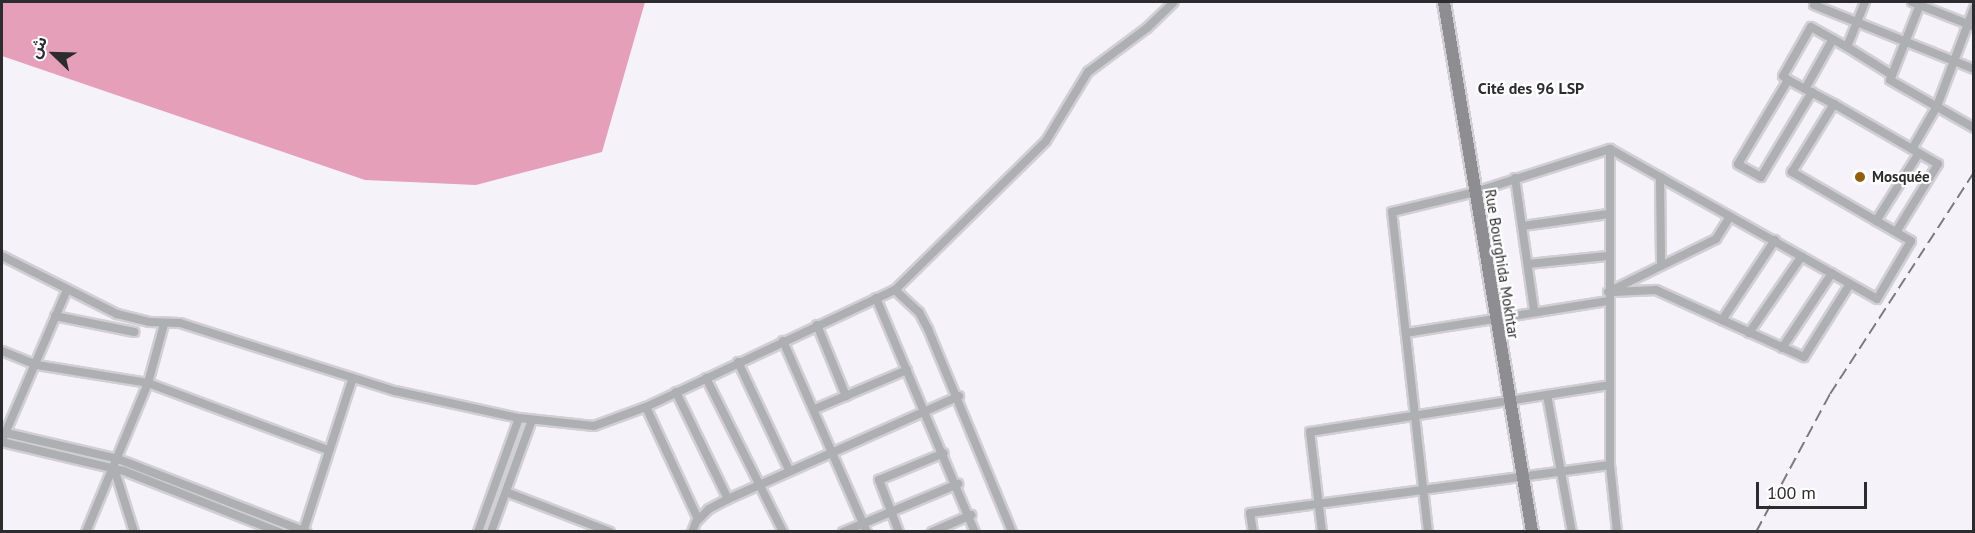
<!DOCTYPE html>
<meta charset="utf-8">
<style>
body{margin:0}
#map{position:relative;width:1975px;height:533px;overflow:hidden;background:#f5f3f9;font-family:"PT Sans","Noto Sans Arabic",sans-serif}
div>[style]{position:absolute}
.forest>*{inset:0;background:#e59fb9}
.roads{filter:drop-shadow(2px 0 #d1cfd4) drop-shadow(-2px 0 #d1cfd4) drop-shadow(0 2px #d1cfd4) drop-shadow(0 -2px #d1cfd4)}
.street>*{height:8px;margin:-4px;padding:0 4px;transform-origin:4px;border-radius:4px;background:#aeafb2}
.secondary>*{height:12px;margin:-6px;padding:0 6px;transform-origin:6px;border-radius:6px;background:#8d8d92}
.rail>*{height:2px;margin-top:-1px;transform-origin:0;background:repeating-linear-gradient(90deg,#7a797c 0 12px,transparent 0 18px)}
.dots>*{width:16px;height:16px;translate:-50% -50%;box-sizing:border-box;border:3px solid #fff;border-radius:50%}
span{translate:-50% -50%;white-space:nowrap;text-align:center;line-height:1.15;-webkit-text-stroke:4.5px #fff;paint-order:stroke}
.poi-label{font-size:15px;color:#2c2b2d;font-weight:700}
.left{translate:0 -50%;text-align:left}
.street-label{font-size:15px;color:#2c2b2d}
.neighbourhood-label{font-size:16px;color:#2c2b2d;font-weight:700}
.frame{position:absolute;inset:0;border:3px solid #2c2b2d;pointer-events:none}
.north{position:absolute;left:24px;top:24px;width:60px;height:60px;-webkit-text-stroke:4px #fff;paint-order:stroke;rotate:293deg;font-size:16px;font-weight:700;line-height:24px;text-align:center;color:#2c2b2d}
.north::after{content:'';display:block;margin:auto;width:21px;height:27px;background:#2c2b2d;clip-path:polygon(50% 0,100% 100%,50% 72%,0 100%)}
.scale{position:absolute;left:1756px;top:482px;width:111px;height:27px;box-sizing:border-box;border:3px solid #2c2b2d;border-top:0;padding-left:8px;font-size:18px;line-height:21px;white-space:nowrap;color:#2c2b2d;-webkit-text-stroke:4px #fff;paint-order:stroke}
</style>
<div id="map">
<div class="forest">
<div style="clip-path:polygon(2px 2px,645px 2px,602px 152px,476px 185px,365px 180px,2px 56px)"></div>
</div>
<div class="roads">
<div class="street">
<div style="left:1865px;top:2px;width:48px;rotate:111.8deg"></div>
<div style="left:1847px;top:47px;width:53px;rotate:31.9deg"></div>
<div style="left:1892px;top:75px;width:5px;rotate:112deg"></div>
<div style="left:1890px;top:80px;width:97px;rotate:29.7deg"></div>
<div style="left:1912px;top:2px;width:66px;rotate:21.5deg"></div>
<div style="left:1814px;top:5px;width:172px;rotate:21.8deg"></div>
<div style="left:1892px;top:75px;width:79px;rotate:-68.3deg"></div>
<div style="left:1788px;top:80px;width:6px;rotate:-141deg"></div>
<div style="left:1783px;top:76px;width:56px;rotate:-60.3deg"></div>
<div style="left:1811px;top:27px;width:41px;rotate:29.1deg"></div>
<div style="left:1805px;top:89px;width:57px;rotate:-60.8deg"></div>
<div style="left:1812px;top:92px;width:99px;rotate:121deg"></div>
<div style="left:1761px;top:177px;width:26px;rotate:-151deg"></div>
<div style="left:1738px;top:164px;width:98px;rotate:-59.2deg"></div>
<div style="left:1788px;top:80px;width:52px;rotate:27.6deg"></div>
<div style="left:1834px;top:104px;width:120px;rotate:30deg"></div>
<div style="left:1938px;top:164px;width:80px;rotate:121.7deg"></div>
<div style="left:1610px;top:149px;width:316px;rotate:90deg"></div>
<div style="left:1610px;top:465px;width:67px;rotate:84deg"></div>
<div style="left:1912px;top:149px;width:50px;rotate:-59.8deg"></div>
<div style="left:1937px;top:106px;width:105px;rotate:-69.3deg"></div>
<div style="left:1660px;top:177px;width:88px;rotate:89.3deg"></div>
<div style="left:1515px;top:178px;width:133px;rotate:81.8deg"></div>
<div style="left:1876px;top:221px;width:80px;rotate:-57.7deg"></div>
<div style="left:1523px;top:226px;width:86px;rotate:-8deg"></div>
<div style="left:1775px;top:240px;width:96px;rotate:123.5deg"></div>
<div style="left:1722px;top:320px;width:90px;rotate:24.3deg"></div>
<div style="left:1804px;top:357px;width:86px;rotate:-57.8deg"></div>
<div style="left:2px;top:256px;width:129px;rotate:26.8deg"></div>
<div style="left:117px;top:314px;width:33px;rotate:14deg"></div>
<div style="left:149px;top:322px;width:31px;rotate:2deg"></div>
<div style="left:180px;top:323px;width:225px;rotate:17.6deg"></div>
<div style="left:395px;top:391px;width:127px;rotate:12.3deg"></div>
<div style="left:519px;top:418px;width:75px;rotate:6.1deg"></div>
<div style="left:594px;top:426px;width:55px;rotate:-20.1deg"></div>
<div style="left:646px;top:407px;width:275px;rotate:-25.2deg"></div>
<div style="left:895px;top:290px;width:212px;rotate:-44.6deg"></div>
<div style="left:1046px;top:141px;width:81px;rotate:-58.7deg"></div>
<div style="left:1088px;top:72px;width:74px;rotate:-36.7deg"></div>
<div style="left:1147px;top:28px;width:37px;rotate:-44deg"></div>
<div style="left:1528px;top:264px;width:80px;rotate:-5.7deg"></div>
<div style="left:895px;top:290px;width:33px;rotate:43deg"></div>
<div style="left:919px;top:312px;width:19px;rotate:62deg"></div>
<div style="left:928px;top:329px;width:220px;rotate:67.5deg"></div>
<div style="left:1608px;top:292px;width:120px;rotate:-26.1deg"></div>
<div style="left:1716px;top:239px;width:26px;rotate:-58deg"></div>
<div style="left:1612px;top:292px;width:44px;rotate:-2.6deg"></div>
<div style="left:1656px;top:290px;width:72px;rotate:24.4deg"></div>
<div style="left:876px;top:298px;width:254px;rotate:67.1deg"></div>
<div style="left:55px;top:316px;width:81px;rotate:11.4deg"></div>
<div style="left:817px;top:325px;width:77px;rotate:67.8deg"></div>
<div style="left:1406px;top:333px;width:206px;rotate:-9deg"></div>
<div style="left:1749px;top:333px;width:93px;rotate:-55.5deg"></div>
<div style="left:783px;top:341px;width:209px;rotate:66.3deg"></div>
<div style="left:1782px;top:348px;width:90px;rotate:-56.3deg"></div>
<div style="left:2px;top:351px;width:38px;rotate:22deg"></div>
<div style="left:37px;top:365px;width:112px;rotate:9.2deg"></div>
<div style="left:148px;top:383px;width:192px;rotate:20.4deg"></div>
<div style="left:738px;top:362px;width:119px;rotate:64.7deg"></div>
<div style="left:706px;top:378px;width:172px;rotate:63.4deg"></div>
<div style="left:676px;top:392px;width:119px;rotate:64.1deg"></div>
<div style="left:1547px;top:395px;width:139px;rotate:79.7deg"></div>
<div style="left:646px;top:407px;width:123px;rotate:65.1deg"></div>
<div style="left:815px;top:409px;width:100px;rotate:-23deg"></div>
<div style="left:2px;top:432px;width:119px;rotate:13.1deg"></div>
<div style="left:118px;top:459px;width:202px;rotate:21.2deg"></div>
<div style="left:4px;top:436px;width:159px;rotate:-66.7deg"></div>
<div style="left:2px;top:442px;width:125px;rotate:13.4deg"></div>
<div style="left:124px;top:471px;width:167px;rotate:21.5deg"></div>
<div style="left:114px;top:468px;width:67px;rotate:72.6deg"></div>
<div style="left:506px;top:492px;width:111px;rotate:21deg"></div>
<div style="left:86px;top:532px;width:161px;rotate:-67.4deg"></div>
<div style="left:148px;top:383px;width:61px;rotate:-74.8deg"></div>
<div style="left:303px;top:532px;width:160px;rotate:-72.1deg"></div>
<div style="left:478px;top:532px;width:121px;rotate:-70.2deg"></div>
<div style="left:491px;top:532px;width:119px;rotate:-69.9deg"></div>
<div style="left:692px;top:532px;width:11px;rotate:-68deg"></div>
<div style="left:696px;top:522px;width:18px;rotate:-45deg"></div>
<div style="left:709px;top:509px;width:21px;rotate:-28deg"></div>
<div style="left:728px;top:499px;width:253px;rotate:-24deg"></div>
<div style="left:843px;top:532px;width:125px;rotate:-22.7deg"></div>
<div style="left:899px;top:532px;width:56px;rotate:-111deg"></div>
<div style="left:879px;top:480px;width:70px;rotate:-22.6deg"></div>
<div style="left:932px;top:532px;width:43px;rotate:-23.6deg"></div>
<div style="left:1253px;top:532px;width:19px;rotate:-99deg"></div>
<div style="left:1250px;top:513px;width:363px;rotate:-7.6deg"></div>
<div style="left:1322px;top:532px;width:101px;rotate:-96.8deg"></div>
<div style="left:1310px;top:432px;width:303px;rotate:-8.9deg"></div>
<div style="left:1428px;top:532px;width:322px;rotate:-96.4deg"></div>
<div style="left:1392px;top:212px;width:85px;rotate:-13.5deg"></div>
<div style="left:1475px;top:192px;width:142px;rotate:-17.7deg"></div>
<div style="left:1610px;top:149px;width:306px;rotate:29.3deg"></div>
<div style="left:1877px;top:299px;width:67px;rotate:-59.6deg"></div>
<div style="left:1911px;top:241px;width:138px;rotate:-149.9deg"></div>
<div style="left:1792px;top:172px;width:80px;rotate:-58.3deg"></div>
</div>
<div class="secondary">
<div style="left:1444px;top:2px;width:537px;rotate:80.57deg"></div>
</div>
</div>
<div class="rail">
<div style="left:1756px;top:532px;width:157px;rotate:-61.8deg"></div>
<div style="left:1830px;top:394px;width:265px;rotate:-57deg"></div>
</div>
<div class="dots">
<div style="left:1860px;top:177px;background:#905e0c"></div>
</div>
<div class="poi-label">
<span class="left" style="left:1872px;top:177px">Mosquée</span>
</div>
<div class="street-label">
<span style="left:1502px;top:264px;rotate:81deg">Rue Bourghida Mokhtar</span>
</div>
<div class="neighbourhood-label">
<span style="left:1531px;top:88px">Cité des 96 LSP</span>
</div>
<div class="frame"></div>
<div class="north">ش</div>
<div class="scale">100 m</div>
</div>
